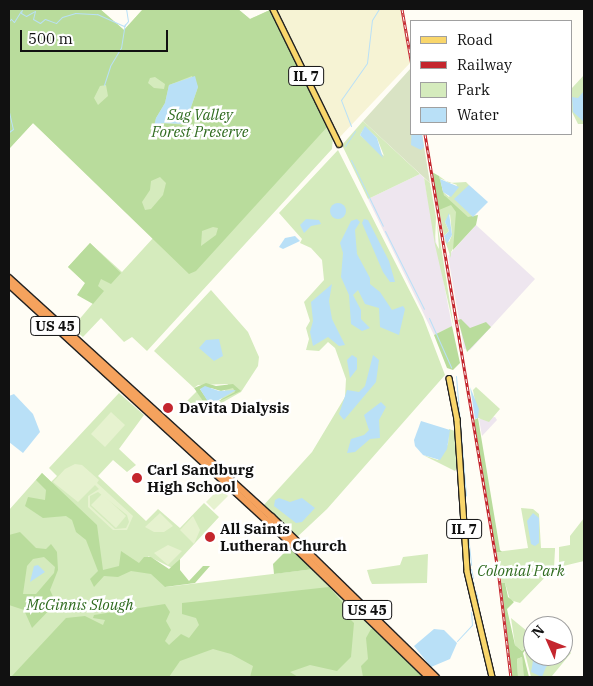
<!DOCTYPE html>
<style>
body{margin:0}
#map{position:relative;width:593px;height:686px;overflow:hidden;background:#fffdf5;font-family:"IBM Plex Serif",serif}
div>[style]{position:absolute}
.industrial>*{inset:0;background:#eee6ef}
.farmland>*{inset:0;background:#f6f3d4}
.green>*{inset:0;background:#d5ebbd}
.forest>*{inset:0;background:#b9dc9c}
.cemetery>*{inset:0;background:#d9e3c4}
.pitch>*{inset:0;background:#e6f2cf}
.water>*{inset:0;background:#b9e0f7}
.round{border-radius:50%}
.stream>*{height:1px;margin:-0.5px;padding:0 0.5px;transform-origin:0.5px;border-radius:0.5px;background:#b9e0f7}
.roads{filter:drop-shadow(1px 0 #222) drop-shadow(-1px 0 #222) drop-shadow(0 1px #222) drop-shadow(0 -1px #222)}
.major>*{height:4.5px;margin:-2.25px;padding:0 2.25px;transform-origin:2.25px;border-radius:2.25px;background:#f9d66b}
.highway>*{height:5.5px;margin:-2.75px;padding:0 2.75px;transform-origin:2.75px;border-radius:2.75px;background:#f5a25d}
.rail>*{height:3px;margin-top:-1.5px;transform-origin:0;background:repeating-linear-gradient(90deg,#fff 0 4px,#c4262e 0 8px);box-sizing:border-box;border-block:1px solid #c4262e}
.dots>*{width:14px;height:14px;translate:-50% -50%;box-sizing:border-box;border:2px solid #fff;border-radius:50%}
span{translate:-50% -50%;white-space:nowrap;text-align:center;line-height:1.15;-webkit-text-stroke:5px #fff;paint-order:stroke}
.shield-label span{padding:1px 4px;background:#fff;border:1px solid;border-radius:4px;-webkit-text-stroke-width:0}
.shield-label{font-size:14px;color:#111;font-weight:700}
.park-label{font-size:15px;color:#2f6b1f;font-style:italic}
.poi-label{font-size:15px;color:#111;font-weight:700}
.left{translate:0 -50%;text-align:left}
.frame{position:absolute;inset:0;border:10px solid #111;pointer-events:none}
.legend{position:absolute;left:410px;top:20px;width:162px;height:115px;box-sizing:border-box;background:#fff;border:1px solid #a0a0a0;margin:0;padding:6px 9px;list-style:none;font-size:15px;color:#111}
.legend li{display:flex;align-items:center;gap:10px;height:25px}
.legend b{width:25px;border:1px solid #a0a0a0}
.north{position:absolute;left:523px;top:616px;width:50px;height:50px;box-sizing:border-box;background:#fff;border:1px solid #a0a0a0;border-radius:50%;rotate:314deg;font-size:14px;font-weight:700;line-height:20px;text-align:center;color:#111}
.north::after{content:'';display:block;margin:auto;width:18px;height:22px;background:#c4262e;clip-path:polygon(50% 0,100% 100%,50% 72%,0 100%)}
.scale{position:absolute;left:20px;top:30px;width:148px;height:22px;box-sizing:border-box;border:2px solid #111;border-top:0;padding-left:6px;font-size:15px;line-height:18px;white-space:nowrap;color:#111;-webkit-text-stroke:4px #fff;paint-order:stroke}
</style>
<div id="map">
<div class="industrial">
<div style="clip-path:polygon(420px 174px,424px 178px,452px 326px,434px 335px,368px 199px)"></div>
<div style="clip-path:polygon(476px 225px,535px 279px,470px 350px,464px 349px,448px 256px)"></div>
<div style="clip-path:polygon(495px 417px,497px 420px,482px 436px,479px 419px)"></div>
</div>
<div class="farmland">
<div style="clip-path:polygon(274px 9px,401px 9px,410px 63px,339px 138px)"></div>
</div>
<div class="green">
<div style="clip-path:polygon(9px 9px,100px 9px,124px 30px,143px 9px,238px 9px,250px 19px,272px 9px,333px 137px,332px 149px,147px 351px,132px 337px,124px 342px,101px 318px,83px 337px,72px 328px,99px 296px,68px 267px,90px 243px,122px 272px,154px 237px,33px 123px,9px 149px)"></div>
<div style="clip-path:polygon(584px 75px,584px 124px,578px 124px,572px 112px,572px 88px)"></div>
<div style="clip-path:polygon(evenodd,363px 121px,420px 174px,368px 199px,342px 145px,363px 121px,365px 127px,377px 138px,384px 156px,360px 135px,365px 127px)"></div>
<div style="clip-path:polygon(338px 150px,423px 317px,445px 375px,327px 509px,295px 539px,262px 507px,312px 452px,345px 397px,346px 379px,335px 348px,328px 342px,319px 351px,306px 350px,309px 339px,306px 328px,310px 321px,304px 302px,324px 280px,322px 260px,311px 248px,300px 243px,302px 239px,279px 213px)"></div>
<div style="clip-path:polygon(evenodd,439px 176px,449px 183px,466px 182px,469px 185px,470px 213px,473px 217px,451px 252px,451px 258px,444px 238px,449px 242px,452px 235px,450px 214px,445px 222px,449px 231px,444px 236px,438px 204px,451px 205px,442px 192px,439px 176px,441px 179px,457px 185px,449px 197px,442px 191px,441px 179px)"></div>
<div style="clip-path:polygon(424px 178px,430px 183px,436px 217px,435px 242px,439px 249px,437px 221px,454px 328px,435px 245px)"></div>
<div style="clip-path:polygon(211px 290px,248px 332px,259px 357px,258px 366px,241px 392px,211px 409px,205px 407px,200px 413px,187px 401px,197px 391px,207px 407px,212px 406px,219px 404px,228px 384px,198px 385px,194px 388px,154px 351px)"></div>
<div style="clip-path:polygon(476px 387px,500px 409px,489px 422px,478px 418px,473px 390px)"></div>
<div style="clip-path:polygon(119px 393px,144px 415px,119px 449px,136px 465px,127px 472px,113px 460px,98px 476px,146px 521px,158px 509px,180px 528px,204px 503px,219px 517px,172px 568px,148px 556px,166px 587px,314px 569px,425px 677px,9px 677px,9px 510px,42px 473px,51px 482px,57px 476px,49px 468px)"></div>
<div style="clip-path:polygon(449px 429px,455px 431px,458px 466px,455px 471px,423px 455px,438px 460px,448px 444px)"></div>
<div style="clip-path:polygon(521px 508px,533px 509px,539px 514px,541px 548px,555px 548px,555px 550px,554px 568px,520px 603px,510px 600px,505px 583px,501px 583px,496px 552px,528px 548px)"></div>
<div style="clip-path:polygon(584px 518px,584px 561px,559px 567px,559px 547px,570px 545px,570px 536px)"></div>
<div style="clip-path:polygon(428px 554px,427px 583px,372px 584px,370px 580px,367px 570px,400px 565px,403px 557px)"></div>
<div style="clip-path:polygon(511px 618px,533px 636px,522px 651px,515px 645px)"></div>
<div style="clip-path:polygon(533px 641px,533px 656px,563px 656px,563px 644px,571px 653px,552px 676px,531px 677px,525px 653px)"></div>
<div style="clip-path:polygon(522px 657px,525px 677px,518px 677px,517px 659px)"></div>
</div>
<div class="forest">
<div style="clip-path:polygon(evenodd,9px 9px,100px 9px,124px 30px,143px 9px,238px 9px,250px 19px,272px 9px,328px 126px,196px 271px,189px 274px,33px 123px,9px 149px,9px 9px,192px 76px,198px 87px,185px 125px,161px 123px,153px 130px,156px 118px,165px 103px,169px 85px,192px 76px,9px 9px,155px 77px,165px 84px,164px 89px,154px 88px,148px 83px,150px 78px,155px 77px,9px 9px,106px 85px,108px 96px,98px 105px,94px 98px,100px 86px,106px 85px,9px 9px,160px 177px,166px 183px,163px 195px,151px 209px,145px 210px,142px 202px,150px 190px,151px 181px,160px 177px,9px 9px,213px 227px,218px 228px,216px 235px,201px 246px,202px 231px,213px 227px)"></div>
<div style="clip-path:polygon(432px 172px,439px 176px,444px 195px,468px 217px,478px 215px,476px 225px,453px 250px,456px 212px,451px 205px,439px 210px)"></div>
<div style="clip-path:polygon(90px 243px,121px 273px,111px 284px,101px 279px,98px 286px,104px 291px,93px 304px,77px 295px,85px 283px,68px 267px)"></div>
<div style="clip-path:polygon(461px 319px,470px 328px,486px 322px,491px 327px,467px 352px,458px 320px)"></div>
<div style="clip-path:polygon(452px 326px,460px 363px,453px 370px,447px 368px,434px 335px)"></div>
<div style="clip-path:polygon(evenodd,206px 383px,216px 386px,233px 384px,241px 391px,207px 407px,194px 388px,206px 383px,211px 388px,221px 391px,233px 388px,235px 392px,211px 405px,200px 389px,211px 388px)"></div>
<div style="clip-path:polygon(478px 418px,500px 550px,502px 552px,496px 552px,474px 420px)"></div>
<div style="clip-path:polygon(42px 473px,97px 525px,103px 570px,119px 566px,121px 551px,139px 563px,144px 557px,151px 557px,169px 569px,180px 559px,180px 570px,189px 581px,203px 566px,210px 566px,195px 583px,165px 587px,151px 574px,131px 571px,118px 577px,104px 576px,94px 587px,90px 579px,98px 571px,86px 540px,76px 532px,72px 520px,66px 516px,43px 518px,25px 506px,28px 497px,45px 500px,46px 490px,36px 480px)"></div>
<div style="clip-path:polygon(evenodd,20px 532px,36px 548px,46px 549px,51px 544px,57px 552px,58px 570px,50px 590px,56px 603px,32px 628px,24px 610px,9px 605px,9px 535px,20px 532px,44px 557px,55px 567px,54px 573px,36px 594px,23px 594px,27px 566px,33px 559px,44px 557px)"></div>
<div style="clip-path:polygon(291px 546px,314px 569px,274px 574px,273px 564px)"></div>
<div style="clip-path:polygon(501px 583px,505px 583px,508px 597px,514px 602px,507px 609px,515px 645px,522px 651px,533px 640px,523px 653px,529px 677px,524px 676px,522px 657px,517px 659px,518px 677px,512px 677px)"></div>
<div style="clip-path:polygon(329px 587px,352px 613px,350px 619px,354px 623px,351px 657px,337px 671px,310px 665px,290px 672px,298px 677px,250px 677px,253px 666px,231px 654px,213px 649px,180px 661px,169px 677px,11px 677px,66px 618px,85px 616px,103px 625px,105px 620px,93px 618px,94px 615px,165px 604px,170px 612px,166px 621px,171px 630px,165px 641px,169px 645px,181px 634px,189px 638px,199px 625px,196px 618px,182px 614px,182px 603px)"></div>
<div style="clip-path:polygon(371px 629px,375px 629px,425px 677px,363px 677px,361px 666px,368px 659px,366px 638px)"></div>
</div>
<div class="cemetery">
<div style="clip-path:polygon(411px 68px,412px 134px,422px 134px,430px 183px,363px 121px)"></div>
</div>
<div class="pitch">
<div style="clip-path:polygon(111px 412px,125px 425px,105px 447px,91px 434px)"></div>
<div style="clip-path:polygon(evenodd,75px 464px,82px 465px,99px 480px,97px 483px,133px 516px,127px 530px,113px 530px,88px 507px,88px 496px,99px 489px,95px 485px,78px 502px,53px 482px,65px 469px,75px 464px,98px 492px,127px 515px,129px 522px,126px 528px,115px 529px,90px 506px,90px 496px,98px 492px)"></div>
<div style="clip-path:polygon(220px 488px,228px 496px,214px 510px,206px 502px)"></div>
<div style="clip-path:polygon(102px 494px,126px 516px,116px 528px,91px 505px)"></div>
<div style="clip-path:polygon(160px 513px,173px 526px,164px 532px,154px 532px,145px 527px)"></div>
<div style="clip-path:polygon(193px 516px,200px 530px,194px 544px,180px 530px)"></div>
<div style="clip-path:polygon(168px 545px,182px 551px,168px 565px,154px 553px)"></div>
</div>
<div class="water">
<div style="clip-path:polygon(195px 76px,198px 87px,185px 124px,162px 123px,153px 131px,156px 118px,165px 103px,169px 85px)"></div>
<div style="clip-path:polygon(584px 91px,584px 122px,573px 112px,572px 97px,578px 98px)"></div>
<div style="clip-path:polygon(412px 119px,412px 134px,422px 134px,424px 147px,421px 150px,411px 145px)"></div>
<div style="clip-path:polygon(365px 126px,377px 138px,383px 158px,360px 135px)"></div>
<div style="clip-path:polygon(440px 179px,459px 187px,451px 197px,443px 192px)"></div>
<div style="clip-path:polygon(469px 185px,488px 202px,473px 217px,454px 199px)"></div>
<div class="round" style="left:330px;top:203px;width:16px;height:16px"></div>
<div style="clip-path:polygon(449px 213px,452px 235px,447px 244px,444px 236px,449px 231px,445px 222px)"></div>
<div style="clip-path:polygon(306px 219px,319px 220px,321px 224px,311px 226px,304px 233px,300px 225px)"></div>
<div style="clip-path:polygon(357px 219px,360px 222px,355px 230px,357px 254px,370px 278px,370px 284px,380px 292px,392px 310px,403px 306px,405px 309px,399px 335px,380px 327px,379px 308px,365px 304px,358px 290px,353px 295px,361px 310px,361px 319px,370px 328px,362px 331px,351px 324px,349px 295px,341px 277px,343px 253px,340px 243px,351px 221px)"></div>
<div style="clip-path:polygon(364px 219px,368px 220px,389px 261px,395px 282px,390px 282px,383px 272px,362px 223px)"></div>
<div style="clip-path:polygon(295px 236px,300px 241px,283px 249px,279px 247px,285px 238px)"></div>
<div style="clip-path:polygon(332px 284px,329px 301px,332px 319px,345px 345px,339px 346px,328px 337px,313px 346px,310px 332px,313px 321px,311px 302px)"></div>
<div style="clip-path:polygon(219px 339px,223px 356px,214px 361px,199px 348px,206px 340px)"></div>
<div style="clip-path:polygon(352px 355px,357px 358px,357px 369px,350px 378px,347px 360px)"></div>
<div style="clip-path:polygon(373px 355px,379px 360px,376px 382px,344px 420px,339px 414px,347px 390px,359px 392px,365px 386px)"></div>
<div style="clip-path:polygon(205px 386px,219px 391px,236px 390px,210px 405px,200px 389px)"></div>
<div style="clip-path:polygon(470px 387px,479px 409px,478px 418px,475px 419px)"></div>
<div style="clip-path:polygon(14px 394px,33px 414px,40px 432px,23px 453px,9px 442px,9px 396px)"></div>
<div style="clip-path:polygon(381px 402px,386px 407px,379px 420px,380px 438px,370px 439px,355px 452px,347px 453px,351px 439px,364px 435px,369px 430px,364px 415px)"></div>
<div style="clip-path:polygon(421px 421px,450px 430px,447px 449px,440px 460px,423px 455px,415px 446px,414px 440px)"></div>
<div style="clip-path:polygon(279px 498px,290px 502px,302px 498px,315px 508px,302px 522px,296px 523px,274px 506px,275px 500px)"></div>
<div style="clip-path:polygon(533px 513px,539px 518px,539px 543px,535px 546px,531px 544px,527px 521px)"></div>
<div style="clip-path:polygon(38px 565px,45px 572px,30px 582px,34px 566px)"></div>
<div style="clip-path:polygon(434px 629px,444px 630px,457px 643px,450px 659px,431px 667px,414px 646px)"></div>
<div style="clip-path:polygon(533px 650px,533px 656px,560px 656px,546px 667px,542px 677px,531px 672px,533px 661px,530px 654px)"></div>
</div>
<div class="stream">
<div style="left:22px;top:9px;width:4px;rotate:104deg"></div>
<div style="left:21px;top:13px;width:6px;rotate:31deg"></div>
<div style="left:26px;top:16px;width:10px;rotate:-29deg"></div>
<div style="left:35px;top:11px;width:8px;rotate:104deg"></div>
<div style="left:33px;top:19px;width:8px;rotate:30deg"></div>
<div style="left:40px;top:23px;width:6px;rotate:-39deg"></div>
<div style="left:45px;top:19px;width:12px;rotate:20deg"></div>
<div style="left:56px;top:23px;width:8px;rotate:-45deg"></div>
<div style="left:62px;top:17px;width:14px;rotate:-17deg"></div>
<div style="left:75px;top:13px;width:22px;rotate:3deg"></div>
<div style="left:97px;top:14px;width:30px;rotate:24deg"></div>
<div style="left:124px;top:26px;width:6px;rotate:-51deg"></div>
<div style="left:128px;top:21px;width:12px;rotate:-99deg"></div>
<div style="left:9px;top:21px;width:3px;rotate:-45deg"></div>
<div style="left:11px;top:19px;width:4px;rotate:45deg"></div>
<div style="left:14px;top:22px;width:13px;rotate:-58deg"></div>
<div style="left:104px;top:85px;width:20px;rotate:-72deg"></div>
<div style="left:110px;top:66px;width:21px;rotate:-59deg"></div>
<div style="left:121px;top:48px;width:24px;rotate:-81deg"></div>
<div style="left:9px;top:99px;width:3px;rotate:90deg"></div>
<div style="left:9px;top:112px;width:17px;rotate:77deg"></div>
<div style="left:13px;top:129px;width:5px;rotate:143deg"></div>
<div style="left:351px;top:126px;width:28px;rotate:-111deg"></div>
<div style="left:341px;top:100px;width:45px;rotate:-54.9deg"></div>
<div style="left:367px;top:63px;width:43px;rotate:-83.4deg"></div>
<div style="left:372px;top:20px;width:13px;rotate:-58deg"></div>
<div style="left:345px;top:146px;width:18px;rotate:-56deg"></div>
<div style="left:351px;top:160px;width:73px;rotate:64.1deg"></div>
<div style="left:385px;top:231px;width:87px;rotate:63.4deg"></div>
<div style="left:429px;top:318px;width:54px;rotate:65.8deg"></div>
<div style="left:456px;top:376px;width:120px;rotate:85.2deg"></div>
<div style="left:468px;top:535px;width:30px;rotate:84deg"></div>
<div style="left:471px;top:569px;width:9px;rotate:77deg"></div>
<div style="left:473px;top:582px;width:2px;rotate:63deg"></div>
<div style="left:476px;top:592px;width:10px;rotate:79deg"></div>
<div style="left:457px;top:641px;width:22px;rotate:-47deg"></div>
<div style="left:472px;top:625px;width:13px;rotate:-94deg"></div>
</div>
<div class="roads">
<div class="major">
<div style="left:273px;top:9px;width:150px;rotate:63.9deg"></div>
<div style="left:449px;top:378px;width:42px;rotate:79deg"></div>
<div style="left:457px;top:419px;width:152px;rotate:86.2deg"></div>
<div style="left:467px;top:571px;width:109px;rotate:76.7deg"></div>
</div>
<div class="highway">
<div style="left:9px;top:278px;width:355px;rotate:42.3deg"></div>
<div style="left:272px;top:517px;width:229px;rotate:44.3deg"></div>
<div style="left:9px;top:284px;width:351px;rotate:42.5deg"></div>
<div style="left:268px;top:521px;width:224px;rotate:44.1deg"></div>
</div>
</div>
<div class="rail">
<div style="left:402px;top:9px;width:57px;rotate:79.9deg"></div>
<div style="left:425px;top:134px;width:449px;rotate:80.5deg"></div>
<div style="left:499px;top:577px;width:101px;rotate:83.2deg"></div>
</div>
<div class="dots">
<div style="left:168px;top:408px;background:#c4262e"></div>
<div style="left:137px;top:478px;background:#c4262e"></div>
<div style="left:210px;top:537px;background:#c4262e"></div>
</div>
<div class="shield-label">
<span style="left:306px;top:76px">IL 7</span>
<span style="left:55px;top:326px">US 45</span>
<span style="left:464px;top:529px">IL 7</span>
<span style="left:367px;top:610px">US 45</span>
</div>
<div class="park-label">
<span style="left:200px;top:123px">Sag Valley<br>Forest Preserve</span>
<span style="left:521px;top:571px">Colonial Park</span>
<span style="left:80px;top:605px">McGinnis Slough</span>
</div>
<div class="poi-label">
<span class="left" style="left:179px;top:408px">DaVita Dialysis</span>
<span class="left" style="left:147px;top:478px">Carl Sandburg<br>High School</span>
<span class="left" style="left:220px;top:537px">All Saints<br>Lutheran Church</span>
</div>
<div class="frame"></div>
<ul class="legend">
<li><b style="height:6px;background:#f9d66b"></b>Road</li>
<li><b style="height:6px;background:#c4262e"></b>Railway</li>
<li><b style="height:14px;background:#d5ebbd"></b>Park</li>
<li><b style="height:14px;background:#b9e0f7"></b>Water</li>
</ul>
<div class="north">N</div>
<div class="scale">500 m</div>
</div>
